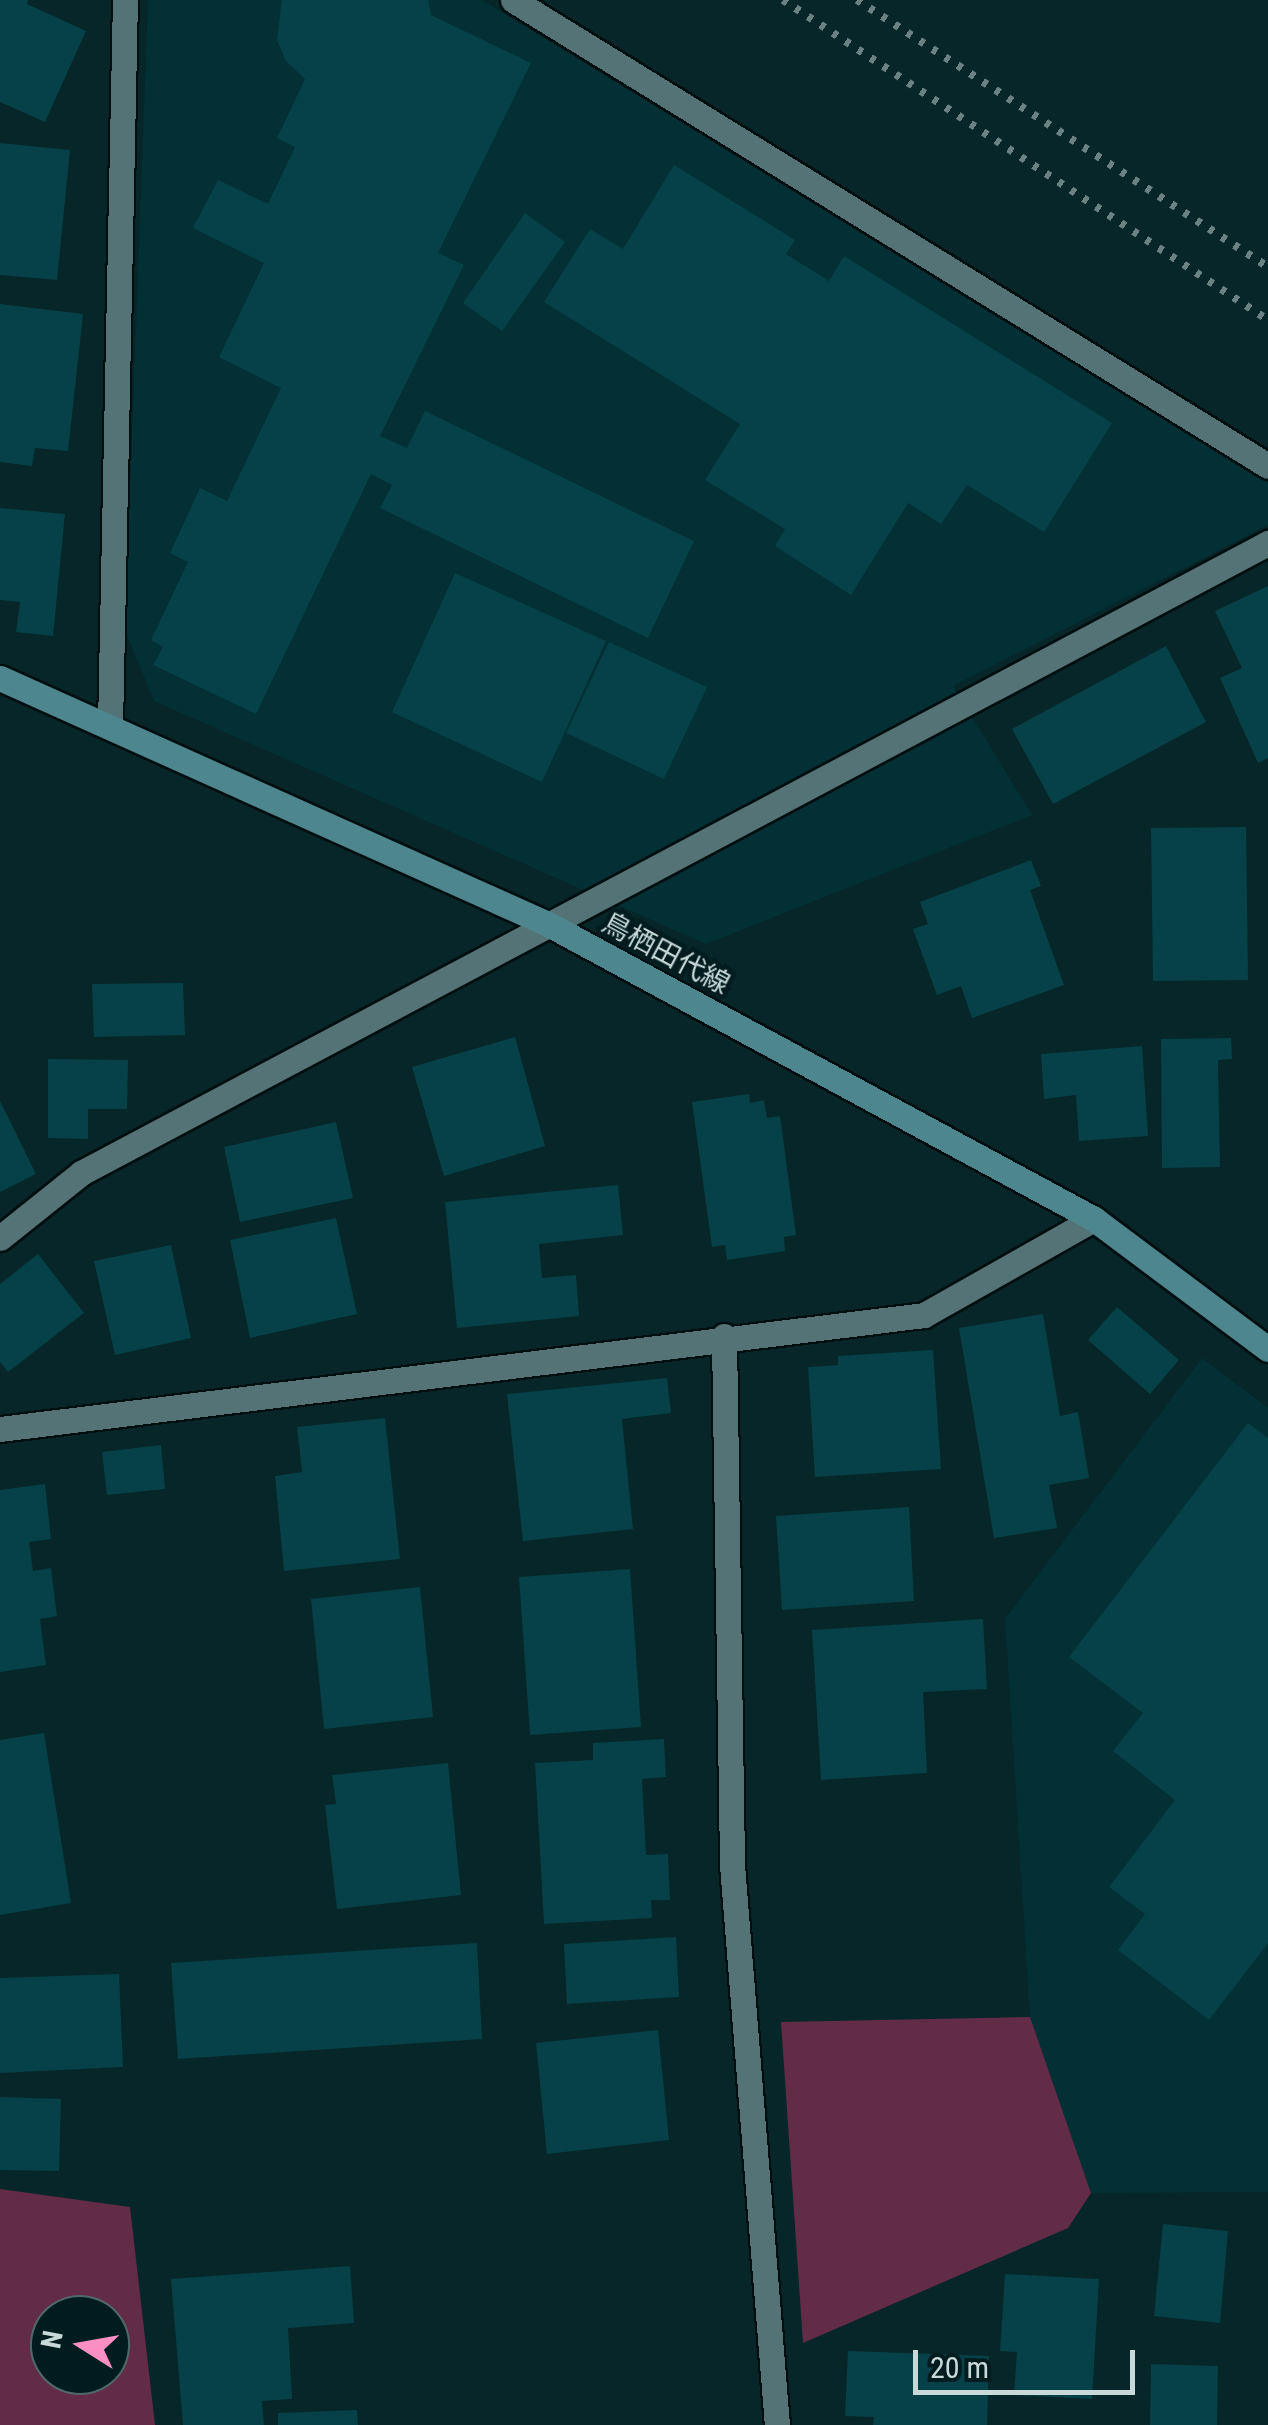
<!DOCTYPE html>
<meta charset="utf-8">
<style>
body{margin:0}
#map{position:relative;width:1268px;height:2425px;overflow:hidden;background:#072629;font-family:"Roboto Condensed","Noto Sans JP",sans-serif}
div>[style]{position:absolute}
.built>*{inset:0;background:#033034}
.green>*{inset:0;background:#622c48}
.building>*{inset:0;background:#054146}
.roads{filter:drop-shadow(2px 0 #000e10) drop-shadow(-2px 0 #000e10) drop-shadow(0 2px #000e10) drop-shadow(0 -2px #000e10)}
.street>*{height:25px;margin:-12.5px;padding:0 12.5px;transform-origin:12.5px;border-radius:12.5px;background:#547376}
.secondary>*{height:25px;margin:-12.5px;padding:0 12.5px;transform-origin:12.5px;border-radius:12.5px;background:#4d878d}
.rail>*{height:8px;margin-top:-4px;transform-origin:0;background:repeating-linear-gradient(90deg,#6a8284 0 5px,transparent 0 15px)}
span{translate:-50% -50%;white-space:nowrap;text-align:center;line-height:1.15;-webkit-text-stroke:9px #001c1f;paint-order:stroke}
.street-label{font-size:28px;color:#c8d9da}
.north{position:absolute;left:30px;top:2295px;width:100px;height:100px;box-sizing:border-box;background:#001c1f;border:2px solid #50686a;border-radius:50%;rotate:281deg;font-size:28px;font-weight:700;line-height:40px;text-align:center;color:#c8d9da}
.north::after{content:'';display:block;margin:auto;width:35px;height:45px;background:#fb8fc4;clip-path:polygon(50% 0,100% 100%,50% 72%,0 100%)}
.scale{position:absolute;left:913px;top:2350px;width:222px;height:45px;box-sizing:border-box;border:5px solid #c8d9da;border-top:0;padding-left:12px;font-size:30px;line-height:35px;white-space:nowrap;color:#c8d9da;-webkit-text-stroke:8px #001c1f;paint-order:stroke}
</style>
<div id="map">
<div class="built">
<div style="clip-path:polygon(148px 0,482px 0,1268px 483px,1268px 525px,953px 686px,1032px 815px,706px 944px,154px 701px,125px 630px)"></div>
<div style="clip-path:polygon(1202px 1358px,1268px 1408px,1268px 2192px,1091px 2193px,1030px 2017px,1005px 1619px)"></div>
</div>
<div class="green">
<div style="clip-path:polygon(1030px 2017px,1091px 2193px,1068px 2228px,803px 2343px,781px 2022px)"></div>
<div style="clip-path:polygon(evenodd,0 2189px,130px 2207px,155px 2425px,0 2425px,0 2189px,110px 2315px,110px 2375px,50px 2375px,50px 2315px,110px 2315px)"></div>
</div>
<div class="building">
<div style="clip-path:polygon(0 0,28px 0,27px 4px,86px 31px,45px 122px,0 102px)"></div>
<div style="clip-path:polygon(282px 0,428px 0,431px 15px,531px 63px,438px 253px,464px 265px,380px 436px,407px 448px,425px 411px,694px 541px,648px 638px,380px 508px,392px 485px,371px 474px,256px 714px,153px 665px,163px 647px,151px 640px,188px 562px,170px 553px,200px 488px,227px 501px,281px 388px,219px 357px,264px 263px,193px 228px,218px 180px,268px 204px,295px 147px,277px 138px,305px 79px,286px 61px,277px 40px)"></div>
<div style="clip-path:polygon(0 143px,70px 150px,57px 280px,0 275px)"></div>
<div style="clip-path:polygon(674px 165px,795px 240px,786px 254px,829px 281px,844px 256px,1112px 423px,1044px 532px,967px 485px,941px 524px,908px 503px,851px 595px,775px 546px,785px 529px,705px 480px,740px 424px,544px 302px,590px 229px,623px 249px)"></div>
<div style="clip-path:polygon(525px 213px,565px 242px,502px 331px,463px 303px)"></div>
<div style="clip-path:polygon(0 304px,83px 314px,68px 451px,35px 448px,32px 466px,0 462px)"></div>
<div style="clip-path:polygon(0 508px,65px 514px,53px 636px,16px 632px,20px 602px,0 600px)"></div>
<div style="clip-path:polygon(455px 573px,606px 641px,542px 782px,392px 712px)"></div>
<div style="clip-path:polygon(1268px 586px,1268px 758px,1258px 763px,1220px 678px,1242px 668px,1215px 611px)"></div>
<div style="clip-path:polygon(609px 642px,707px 687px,664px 779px,566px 733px)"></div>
<div style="clip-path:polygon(1166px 646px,1206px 722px,1053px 804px,1012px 729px)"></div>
<div style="clip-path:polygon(1246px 827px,1248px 980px,1153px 981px,1151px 828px)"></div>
<div style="clip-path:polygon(1031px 860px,1041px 886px,1030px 890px,1064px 985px,972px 1018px,961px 986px,937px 995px,913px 929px,928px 924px,920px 902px)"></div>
<div style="clip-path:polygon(183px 983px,185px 1035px,94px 1037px,92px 984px)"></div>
<div style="clip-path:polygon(515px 1037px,545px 1146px,444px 1176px,412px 1067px)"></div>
<div style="clip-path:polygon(1231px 1038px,1232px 1059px,1218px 1060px,1220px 1167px,1162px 1168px,1161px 1039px)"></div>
<div style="clip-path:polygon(1142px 1046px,1148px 1136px,1079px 1141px,1076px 1095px,1044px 1099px,1041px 1054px)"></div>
<div style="clip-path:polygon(48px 1059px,128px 1060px,127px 1109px,88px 1109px,88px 1139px,48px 1138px)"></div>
<div style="clip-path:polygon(749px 1094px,750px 1103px,764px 1100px,767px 1118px,780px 1116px,796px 1235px,784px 1237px,785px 1251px,727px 1260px,725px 1245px,712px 1247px,692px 1102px)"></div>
<div style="clip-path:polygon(0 1101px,36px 1174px,0 1192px)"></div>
<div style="clip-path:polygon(336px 1122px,353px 1198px,240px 1222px,224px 1147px)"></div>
<div style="clip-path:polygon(618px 1185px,623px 1235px,539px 1244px,542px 1278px,576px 1275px,579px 1316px,457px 1328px,445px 1202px)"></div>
<div style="clip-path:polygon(336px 1218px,357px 1314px,250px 1338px,230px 1240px)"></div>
<div style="clip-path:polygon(171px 1245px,191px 1338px,115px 1355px,94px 1261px)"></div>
<div style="clip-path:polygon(38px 1254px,84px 1313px,8px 1372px,0 1362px,0 1284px)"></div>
<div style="clip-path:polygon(1117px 1307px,1179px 1360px,1150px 1394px,1088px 1340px)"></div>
<div style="clip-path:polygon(1043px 1314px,1060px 1416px,1078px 1412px,1089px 1478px,1049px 1485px,1057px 1528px,994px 1538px,959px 1328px)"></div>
<div style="clip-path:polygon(933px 1350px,941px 1469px,815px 1477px,808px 1367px,838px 1365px,838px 1356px)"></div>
<div style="clip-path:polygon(667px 1378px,671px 1413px,622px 1419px,633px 1529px,523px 1541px,507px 1394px)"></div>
<div style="clip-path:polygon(385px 1418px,400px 1559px,284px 1571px,275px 1476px,302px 1472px,297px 1427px)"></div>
<div style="clip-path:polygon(1248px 1423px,1268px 1438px,1268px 1943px,1209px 2020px,1118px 1950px,1145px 1914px,1109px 1887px,1175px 1800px,1113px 1751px,1143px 1713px,1069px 1657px)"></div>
<div style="clip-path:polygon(161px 1445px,165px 1489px,107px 1495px,102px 1452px)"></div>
<div style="clip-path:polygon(45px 1484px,51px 1539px,29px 1542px,33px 1571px,51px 1568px,57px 1616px,40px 1619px,46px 1665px,0 1672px,0 1490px)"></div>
<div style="clip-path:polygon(909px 1507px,914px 1601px,782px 1610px,776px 1516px)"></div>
<div style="clip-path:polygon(630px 1569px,641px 1727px,530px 1735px,519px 1577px)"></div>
<div style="clip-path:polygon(420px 1587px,433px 1717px,324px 1729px,311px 1599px)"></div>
<div style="clip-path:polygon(983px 1619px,987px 1689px,923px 1692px,927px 1773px,821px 1780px,812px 1630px)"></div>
<div style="clip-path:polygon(44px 1733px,71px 1903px,0 1915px,0 1740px)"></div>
<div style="clip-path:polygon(664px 1739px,666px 1777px,642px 1779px,646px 1855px,668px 1854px,670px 1900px,651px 1900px,652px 1918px,544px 1924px,535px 1763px,593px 1760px,593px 1743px)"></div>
<div style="clip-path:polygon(448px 1763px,461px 1895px,337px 1909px,325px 1805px,336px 1804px,332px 1775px)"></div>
<div style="clip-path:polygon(676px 1937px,679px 1997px,567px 2004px,564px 1944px)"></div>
<div style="clip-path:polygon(477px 1943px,482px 2039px,178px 2059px,171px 1963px)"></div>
<div style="clip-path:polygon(119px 1974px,123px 2067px,0 2073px,0 1978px)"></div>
<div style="clip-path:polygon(658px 2030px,669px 2140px,547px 2154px,536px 2043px)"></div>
<div style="clip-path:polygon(0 2097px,61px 2099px,59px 2171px,0 2170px)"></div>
<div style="clip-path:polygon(1163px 2224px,1228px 2231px,1220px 2323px,1154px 2316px)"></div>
<div style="clip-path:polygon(350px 2266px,354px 2323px,288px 2328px,292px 2399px,262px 2401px,264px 2425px,183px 2425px,171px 2279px)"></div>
<div style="clip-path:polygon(1005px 2274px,1099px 2279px,1092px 2399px,1014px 2395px,1017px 2352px,1000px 2351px)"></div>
<div style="clip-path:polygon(848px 2351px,989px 2356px,987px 2425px,873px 2425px,874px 2417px,845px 2416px)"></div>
<div style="clip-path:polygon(1151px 2364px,1218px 2366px,1217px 2425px,1150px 2425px)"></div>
<div style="clip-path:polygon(357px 2410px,358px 2425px,278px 2425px,278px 2413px)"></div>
</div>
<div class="roads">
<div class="street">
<div style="left:513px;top:0;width:887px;rotate:31.68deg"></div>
<div style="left:110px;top:726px;width:726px;rotate:-88.82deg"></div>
<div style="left:0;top:1238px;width:104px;rotate:-38.7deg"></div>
<div style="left:81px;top:1173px;width:1344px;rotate:-27.96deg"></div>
<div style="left:724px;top:1336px;width:529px;rotate:89.13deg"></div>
<div style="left:732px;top:1865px;width:562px;rotate:85.41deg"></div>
<div style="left:0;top:1429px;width:931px;rotate:-7.03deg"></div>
<div style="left:924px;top:1315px;width:195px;rotate:-29.5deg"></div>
</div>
<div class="secondary">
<div style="left:0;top:678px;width:601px;rotate:24.18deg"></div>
<div style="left:548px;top:924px;width:621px;rotate:28.38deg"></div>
<div style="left:1094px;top:1219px;width:217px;rotate:36.8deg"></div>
</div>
</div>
<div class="rail">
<div style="left:783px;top:0;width:581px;rotate:33.42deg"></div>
<div style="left:857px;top:0;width:490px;rotate:33deg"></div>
</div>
<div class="street-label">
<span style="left:666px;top:954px;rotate:28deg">鳥栖田代線</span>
</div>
<div class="north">N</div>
<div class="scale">20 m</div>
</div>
